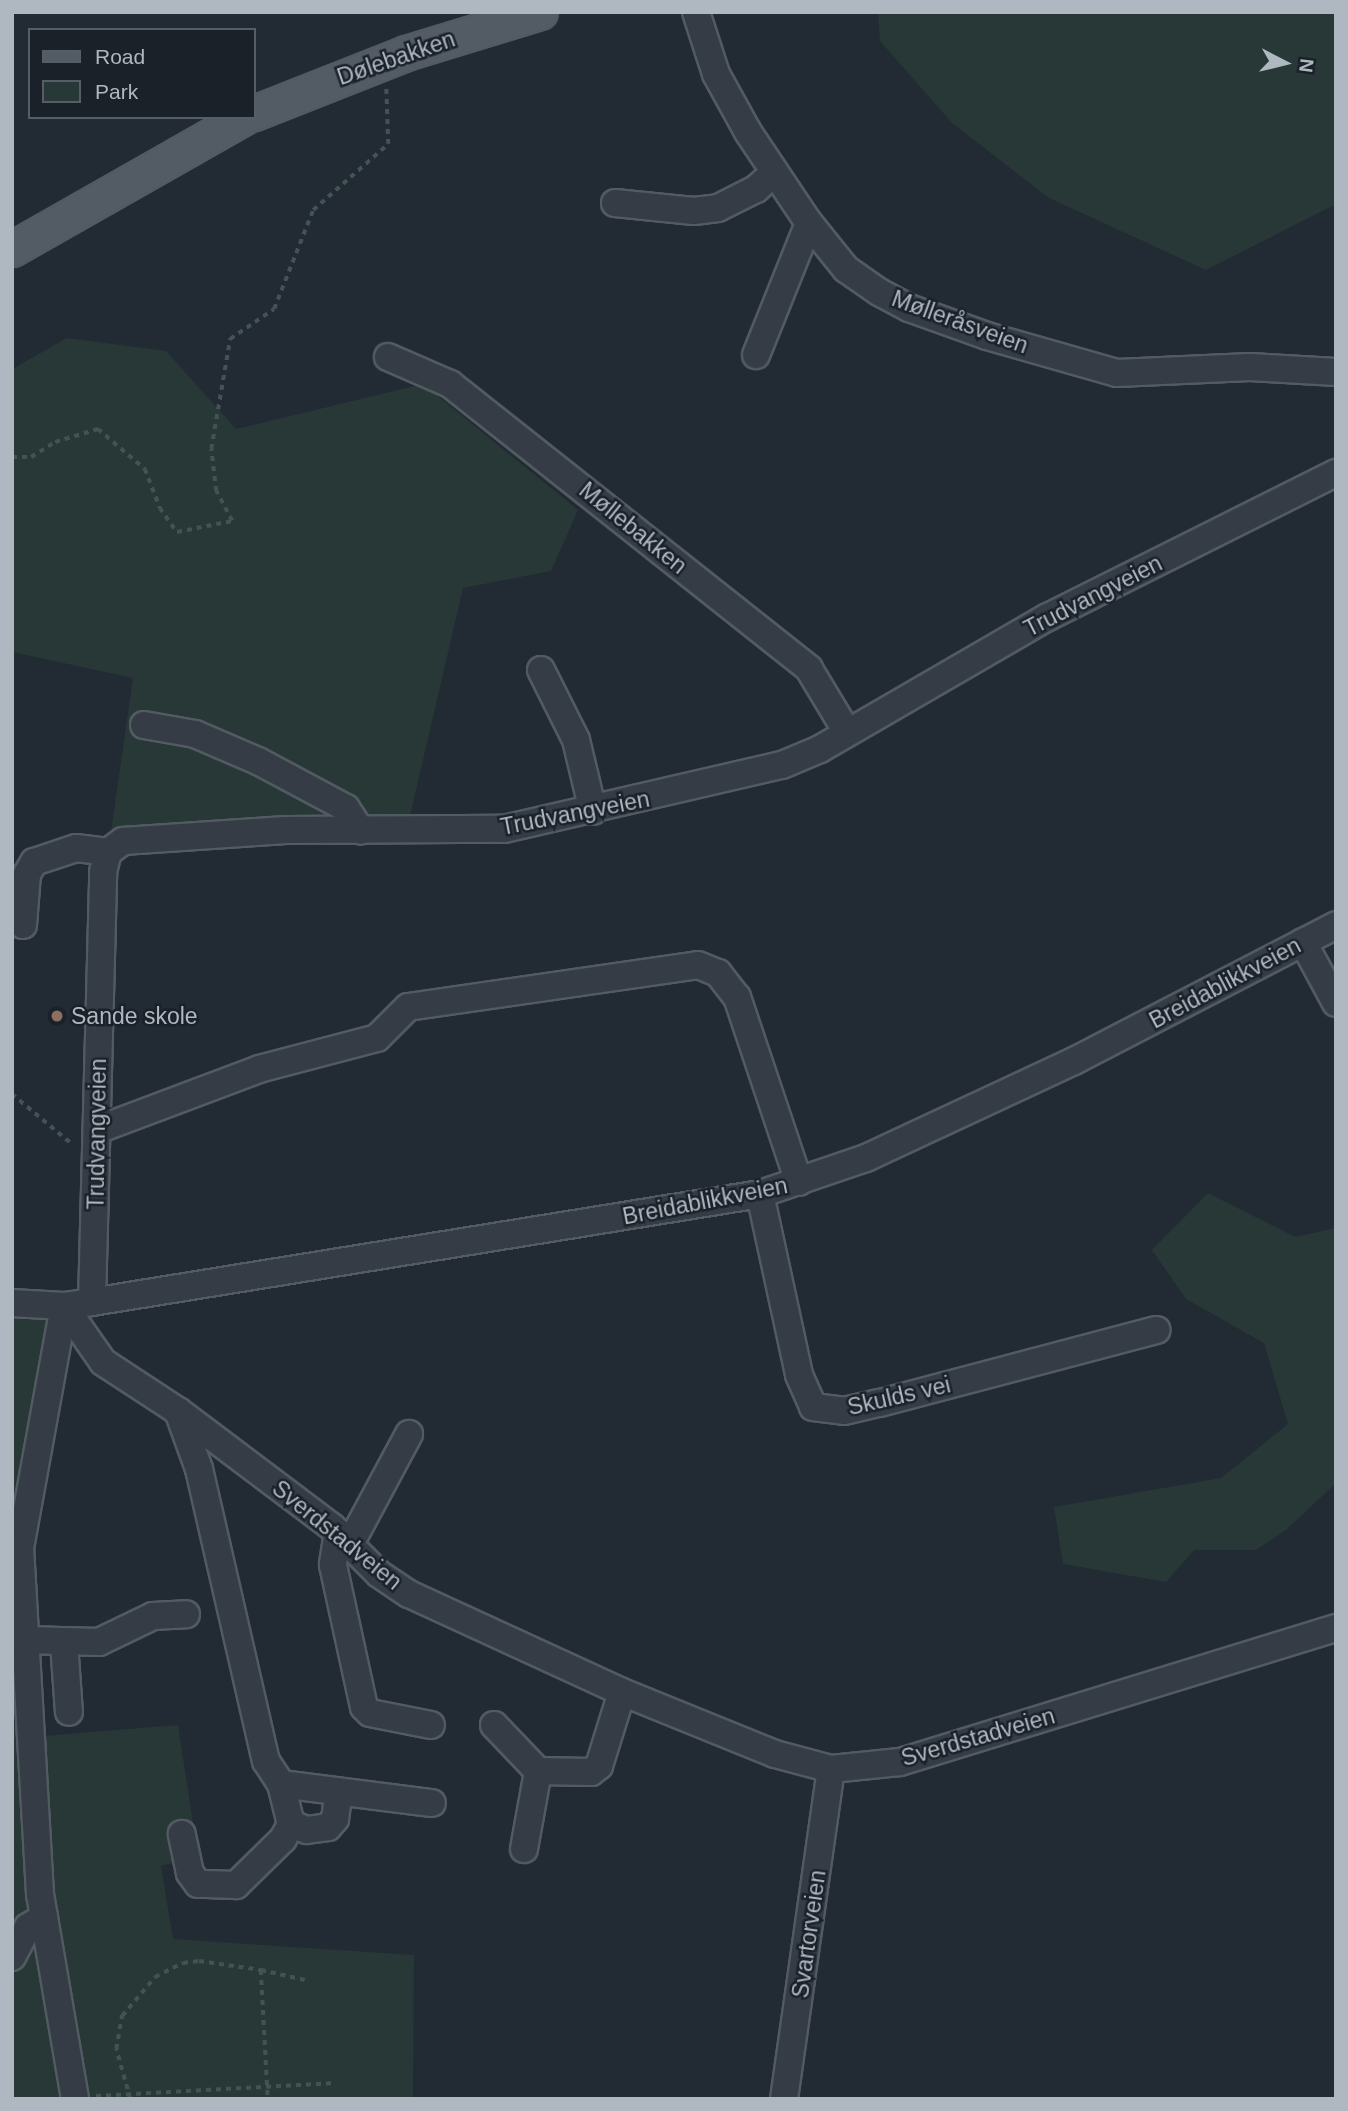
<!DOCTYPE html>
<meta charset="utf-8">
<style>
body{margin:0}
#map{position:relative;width:1348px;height:2111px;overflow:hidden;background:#222a34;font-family:Arial,sans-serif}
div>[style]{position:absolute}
.green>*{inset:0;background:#273837}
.path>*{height:3.5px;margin-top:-1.75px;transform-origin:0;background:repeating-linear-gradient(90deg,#435354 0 5px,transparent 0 10px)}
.roads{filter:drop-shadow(2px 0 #525a62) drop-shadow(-2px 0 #525a62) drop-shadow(0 2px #525a62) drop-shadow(0 -2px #525a62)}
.minor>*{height:26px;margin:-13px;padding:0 13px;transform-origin:13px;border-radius:13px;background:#353c45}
.major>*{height:33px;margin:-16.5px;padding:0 16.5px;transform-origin:16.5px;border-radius:16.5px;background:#535b65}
.dots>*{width:19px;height:19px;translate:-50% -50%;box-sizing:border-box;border:4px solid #1b2129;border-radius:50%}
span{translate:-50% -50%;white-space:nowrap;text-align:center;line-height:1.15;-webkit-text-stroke:5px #1b2129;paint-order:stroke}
.street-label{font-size:23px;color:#afb7c1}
.poi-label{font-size:23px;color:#afb7c1}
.left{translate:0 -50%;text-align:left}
.frame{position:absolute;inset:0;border:14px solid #afb7c1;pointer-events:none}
.legend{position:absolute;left:28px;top:28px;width:228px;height:91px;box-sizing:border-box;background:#1b2129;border:2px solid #565d66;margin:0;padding:9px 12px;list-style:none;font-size:21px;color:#afb7c1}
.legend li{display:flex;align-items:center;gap:14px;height:35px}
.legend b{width:35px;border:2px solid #565d66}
.north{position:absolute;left:1250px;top:28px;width:70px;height:70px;-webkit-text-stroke:5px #1b2129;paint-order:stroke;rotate:97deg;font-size:19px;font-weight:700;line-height:28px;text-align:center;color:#afb7c1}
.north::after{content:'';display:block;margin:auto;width:24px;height:32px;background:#afb7c1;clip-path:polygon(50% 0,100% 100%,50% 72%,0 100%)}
</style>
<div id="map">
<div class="green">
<div style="clip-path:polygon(878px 12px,1336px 12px,1336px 204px,1206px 270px,1049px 198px,952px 123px,880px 41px)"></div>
<div style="clip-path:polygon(67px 338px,166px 351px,236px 429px,423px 384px,578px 510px,551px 571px,463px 588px,407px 829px,286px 830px,206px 849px,108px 852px,133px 678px,12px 652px,12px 369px)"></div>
<div style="clip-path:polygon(1208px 1193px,1295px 1237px,1336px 1228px,1336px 1483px,1286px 1530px,1256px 1550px,1194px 1550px,1166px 1582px,1063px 1564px,1054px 1507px,1221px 1478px,1288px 1424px,1264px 1343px,1186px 1299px,1152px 1250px)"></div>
<div style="clip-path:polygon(12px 1301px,64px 1306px,20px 1547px,31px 1737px,178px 1725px,198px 1856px,161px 1866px,173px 1939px,414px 1955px,413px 2099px,12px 2099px)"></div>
</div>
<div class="path">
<div style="left:12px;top:457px;width:19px"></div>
<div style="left:31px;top:457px;width:28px;rotate:-32deg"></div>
<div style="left:55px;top:442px;width:45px;rotate:-16.8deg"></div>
<div style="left:98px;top:429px;width:62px;rotate:40.4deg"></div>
<div style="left:145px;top:469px;width:42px;rotate:69deg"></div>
<div style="left:160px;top:508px;width:29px;rotate:55deg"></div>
<div style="left:177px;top:532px;width:56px;rotate:-11.3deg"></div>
<div style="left:232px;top:521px;width:34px;rotate:-118deg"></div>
<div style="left:216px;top:491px;width:42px;rotate:-96.8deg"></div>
<div style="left:211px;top:449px;width:112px;rotate:-80.2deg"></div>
<div style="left:230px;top:339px;width:53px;rotate:-34.3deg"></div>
<div style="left:274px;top:309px;width:106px;rotate:-68.5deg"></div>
<div style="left:313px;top:210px;width:100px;rotate:-41.3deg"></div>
<div style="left:388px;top:144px;width:56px;rotate:-92deg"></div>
<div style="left:12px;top:1094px;width:78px;rotate:39.8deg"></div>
<div style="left:261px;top:1970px;width:45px;rotate:12.8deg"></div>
<div style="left:96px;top:2096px;width:239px;rotate:-3.1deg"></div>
<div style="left:130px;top:2099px;width:52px;rotate:-105.6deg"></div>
<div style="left:116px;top:2049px;width:34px;rotate:-80deg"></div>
<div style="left:122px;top:2016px;width:51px;rotate:-49.8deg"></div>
<div style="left:155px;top:1977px;width:31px;rotate:-27deg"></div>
<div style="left:183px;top:1963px;width:16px;rotate:-7deg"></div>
<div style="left:199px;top:1961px;width:63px;rotate:8.3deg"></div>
<div style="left:261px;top:1970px;width:129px;rotate:86.9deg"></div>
</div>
<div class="roads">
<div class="minor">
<div style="left:696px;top:12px;width:65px;rotate:72.1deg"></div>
<div style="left:716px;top:74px;width:66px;rotate:61.1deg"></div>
<div style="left:748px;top:132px;width:110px;rotate:56.2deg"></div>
<div style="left:809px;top:223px;width:59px;rotate:51.2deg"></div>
<div style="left:846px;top:269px;width:40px;rotate:34.9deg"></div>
<div style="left:879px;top:292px;width:34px;rotate:28deg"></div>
<div style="left:909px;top:308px;width:83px;rotate:19.7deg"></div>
<div style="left:987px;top:336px;width:135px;rotate:15.9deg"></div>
<div style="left:1117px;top:373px;width:133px;rotate:-2.6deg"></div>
<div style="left:1250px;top:367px;width:86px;rotate:3.3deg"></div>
<div style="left:615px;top:203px;width:79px;rotate:5.8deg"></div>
<div style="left:694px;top:211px;width:24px;rotate:-7deg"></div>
<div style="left:718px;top:208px;width:42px;rotate:-26.6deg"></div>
<div style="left:756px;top:189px;width:25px;rotate:-42deg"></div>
<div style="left:756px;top:355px;width:142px;rotate:-68.1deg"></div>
<div style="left:388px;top:357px;width:68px;rotate:23.5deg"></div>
<div style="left:450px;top:384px;width:458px;rotate:38.4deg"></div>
<div style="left:809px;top:669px;width:74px;rotate:58.9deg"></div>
<div style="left:541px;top:670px;width:78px;rotate:63.4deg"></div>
<div style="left:576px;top:740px;width:73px;rotate:76.5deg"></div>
<div style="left:144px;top:725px;width:52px;rotate:10deg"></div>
<div style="left:195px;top:734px;width:69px;rotate:23.2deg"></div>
<div style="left:258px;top:761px;width:100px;rotate:28.1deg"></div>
<div style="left:346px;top:808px;width:27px;rotate:57deg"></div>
<div style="left:23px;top:925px;width:51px;rotate:-85.5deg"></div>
<div style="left:27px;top:874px;width:14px;rotate:-60deg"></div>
<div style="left:34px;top:862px;width:44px;rotate:-18.4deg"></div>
<div style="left:76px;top:848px;width:32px;rotate:7deg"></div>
<div style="left:1303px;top:942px;width:69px;rotate:61.6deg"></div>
<div style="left:97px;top:1130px;width:173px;rotate:-20.6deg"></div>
<div style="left:259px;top:1069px;width:122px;rotate:-14.7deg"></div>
<div style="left:377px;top:1038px;width:44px;rotate:-45deg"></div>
<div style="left:408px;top:1007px;width:293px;rotate:-8.2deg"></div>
<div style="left:698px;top:965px;width:22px;rotate:22deg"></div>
<div style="left:718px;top:973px;width:31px;rotate:52deg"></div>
<div style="left:737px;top:997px;width:195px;rotate:71.5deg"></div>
<div style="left:760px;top:1194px;width:185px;rotate:77.8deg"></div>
<div style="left:799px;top:1375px;width:35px;rotate:66deg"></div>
<div style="left:813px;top:1407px;width:31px;rotate:7deg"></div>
<div style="left:844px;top:1411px;width:37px;rotate:-13deg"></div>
<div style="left:880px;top:1403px;width:286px;rotate:-14.8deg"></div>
<div style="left:92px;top:1302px;width:430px;rotate:-88.5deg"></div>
<div style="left:103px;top:872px;width:21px;rotate:-76deg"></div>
<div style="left:108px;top:852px;width:19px;rotate:-36deg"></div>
<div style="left:123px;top:841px;width:163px;rotate:-3.9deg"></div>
<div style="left:286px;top:830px;width:218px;rotate:-0.3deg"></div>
<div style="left:504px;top:829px;width:285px;rotate:-13deg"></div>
<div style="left:782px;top:765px;width:41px;rotate:-22.8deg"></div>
<div style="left:820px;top:749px;width:263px;rotate:-30.1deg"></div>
<div style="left:1048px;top:617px;width:322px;rotate:-26.6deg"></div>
<div style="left:12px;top:1303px;width:52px;rotate:3.3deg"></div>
<div style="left:64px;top:1306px;width:28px;rotate:-8deg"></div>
<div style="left:92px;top:1302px;width:677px;rotate:-9.18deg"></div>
<div style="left:760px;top:1194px;width:112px;rotate:-18.8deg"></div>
<div style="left:866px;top:1158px;width:230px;rotate:-25deg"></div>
<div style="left:1074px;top:1061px;width:295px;rotate:-27.4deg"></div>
<div style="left:64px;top:1306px;width:68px;rotate:55.1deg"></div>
<div style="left:103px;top:1362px;width:90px;rotate:33.2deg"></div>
<div style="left:178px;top:1411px;width:193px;rotate:37deg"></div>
<div style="left:332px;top:1527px;width:66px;rotate:45deg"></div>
<div style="left:379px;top:1574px;width:36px;rotate:34deg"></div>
<div style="left:409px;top:1594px;width:234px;rotate:24.7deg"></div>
<div style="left:622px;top:1692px;width:165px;rotate:22.1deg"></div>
<div style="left:775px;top:1754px;width:58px;rotate:15deg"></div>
<div style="left:831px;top:1769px;width:69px;rotate:-5.8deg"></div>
<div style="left:900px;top:1762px;width:456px;rotate:-17.1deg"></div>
<div style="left:64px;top:1306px;width:245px;rotate:100.3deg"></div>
<div style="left:20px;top:1547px;width:348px;rotate:86.7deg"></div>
<div style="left:40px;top:1894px;width:208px;rotate:80.3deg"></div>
<div style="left:178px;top:1411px;width:62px;rotate:70.1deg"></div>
<div style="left:199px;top:1469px;width:300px;rotate:77.1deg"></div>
<div style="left:266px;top:1761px;width:27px;rotate:57deg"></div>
<div style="left:281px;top:1784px;width:41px;rotate:76deg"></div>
<div style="left:291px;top:1824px;width:17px;rotate:118deg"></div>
<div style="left:283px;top:1839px;width:66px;rotate:135.6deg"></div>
<div style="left:236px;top:1885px;width:38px;rotate:-178deg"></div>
<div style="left:198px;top:1884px;width:14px;rotate:-126deg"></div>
<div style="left:190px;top:1873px;width:40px;rotate:-102deg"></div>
<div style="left:338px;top:1532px;width:33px;rotate:99deg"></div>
<div style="left:333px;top:1565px;width:145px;rotate:77.7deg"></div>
<div style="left:364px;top:1707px;width:8px;rotate:45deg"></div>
<div style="left:370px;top:1713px;width:62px;rotate:11.1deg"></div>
<div style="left:350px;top:1544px;width:125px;rotate:-61.8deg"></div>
<div style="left:24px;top:1640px;width:75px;rotate:1.5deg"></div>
<div style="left:99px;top:1642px;width:60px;rotate:-25.7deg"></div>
<div style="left:153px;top:1616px;width:33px;rotate:-3deg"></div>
<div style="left:64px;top:1643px;width:69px;rotate:85.9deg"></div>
<div style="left:494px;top:1725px;width:64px;rotate:46.3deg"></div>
<div style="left:538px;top:1771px;width:53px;rotate:1.1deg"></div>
<div style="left:591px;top:1772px;width:10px;rotate:-37deg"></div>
<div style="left:599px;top:1766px;width:77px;rotate:-72.7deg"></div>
<div style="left:281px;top:1784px;width:152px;rotate:7.2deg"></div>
<div style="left:291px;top:1824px;width:17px;rotate:21deg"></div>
<div style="left:307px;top:1830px;width:21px;rotate:-8deg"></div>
<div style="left:328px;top:1827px;width:11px;rotate:-49deg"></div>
<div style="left:335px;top:1819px;width:27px;rotate:-82deg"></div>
<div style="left:524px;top:1849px;width:79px;rotate:-79.8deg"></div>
<div style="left:12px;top:1957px;width:34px;rotate:-62deg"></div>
<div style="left:28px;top:1927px;width:19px;rotate:-32deg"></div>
<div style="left:784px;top:2099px;width:333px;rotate:-81.9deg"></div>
</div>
<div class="major">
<div style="left:254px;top:113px;width:163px;rotate:-21.5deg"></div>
<div style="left:406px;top:53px;width:140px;rotate:-17deg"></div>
<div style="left:12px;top:249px;width:267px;rotate:-29.6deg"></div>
</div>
</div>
<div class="dots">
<div style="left:57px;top:1016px;background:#8d6e63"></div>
</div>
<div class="street-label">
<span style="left:396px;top:58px;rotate:-19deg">Dølebakken</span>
<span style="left:960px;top:322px;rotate:20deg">Mølleråsveien</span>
<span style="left:633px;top:528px;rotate:39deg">Møllebakken</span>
<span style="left:1093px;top:596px;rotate:-27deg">Trudvangveien</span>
<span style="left:575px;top:813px;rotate:-11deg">Trudvangveien</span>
<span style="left:1225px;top:983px;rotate:-28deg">Breidablikkveien</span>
<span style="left:97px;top:1134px;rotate:-89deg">Trudvangveien</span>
<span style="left:705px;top:1201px;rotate:-11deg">Breidablikkveien</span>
<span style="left:899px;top:1396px;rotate:-13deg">Skulds vei</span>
<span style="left:337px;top:1535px;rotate:39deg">Sverdstadveien</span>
<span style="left:978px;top:1737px;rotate:-16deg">Sverdstadveien</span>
<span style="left:809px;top:1934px;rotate:-82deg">Svartorveien</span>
</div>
<div class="poi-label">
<span class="left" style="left:71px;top:1016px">Sande skole</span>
</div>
<div class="frame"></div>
<ul class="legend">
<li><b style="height:9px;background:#535b65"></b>Road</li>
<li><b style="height:19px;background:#273837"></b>Park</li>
</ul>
<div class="north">N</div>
</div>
